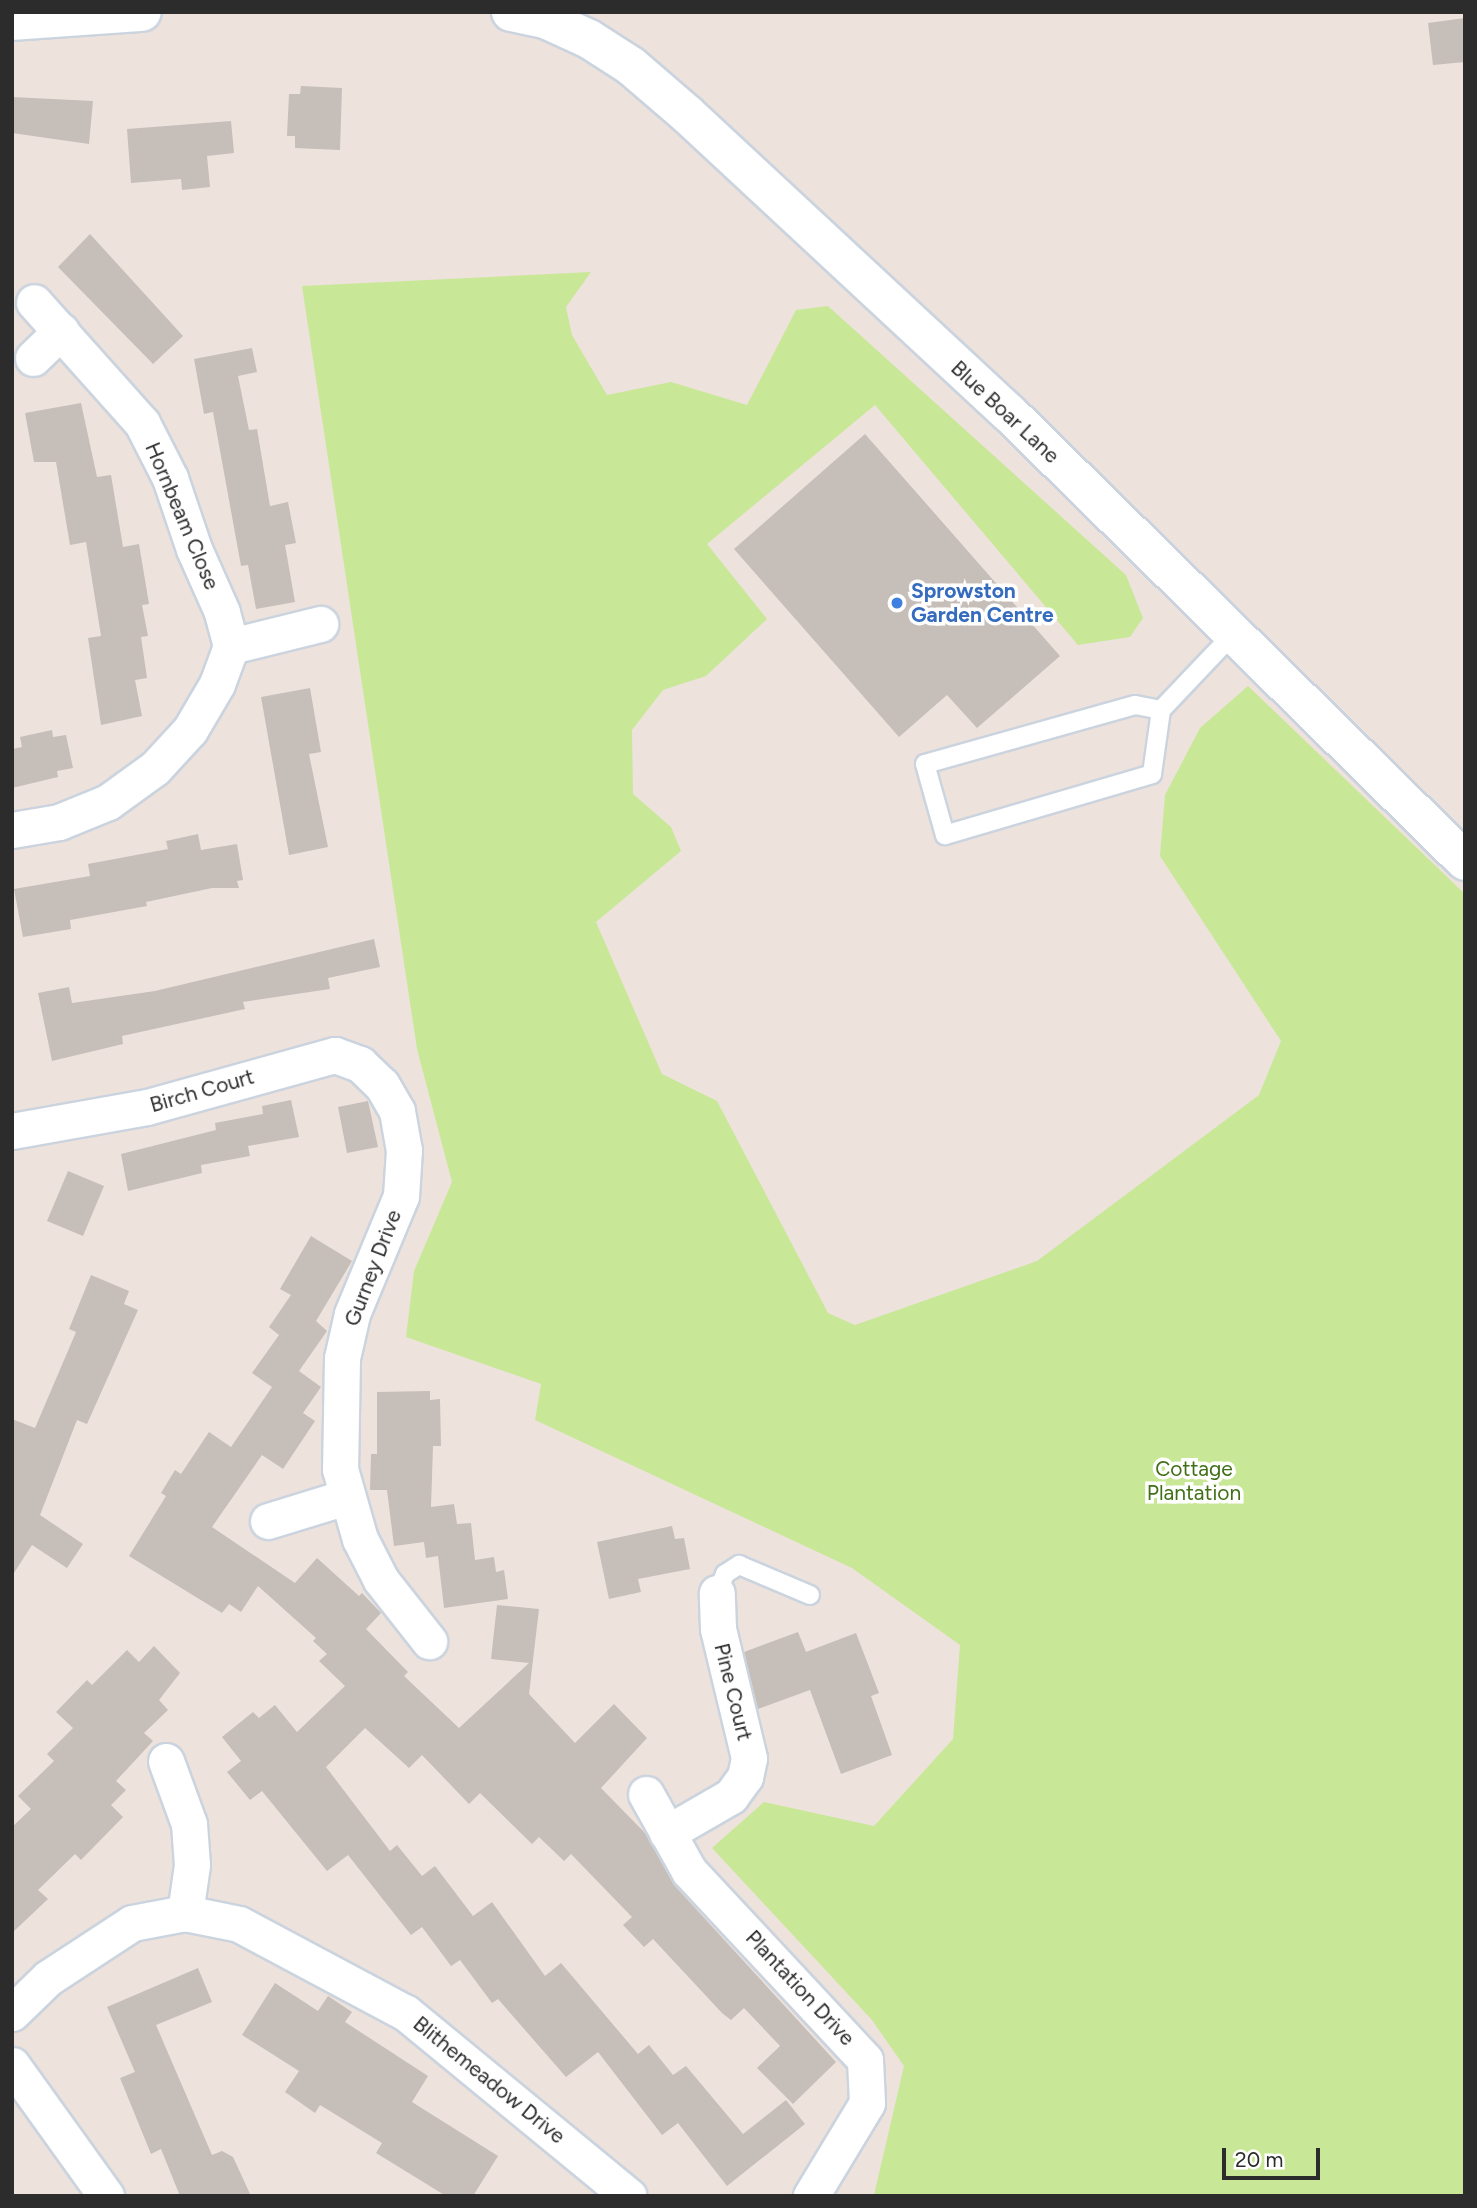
<!DOCTYPE html>
<style>
body{margin:0}
#map{position:relative;width:1477px;height:2208px;overflow:hidden;background:#eee2dd;font-family:Figtree,sans-serif}
div>[style]{position:absolute}
.green>*{inset:0;background:#c8e897}
.building>*{inset:0;background:#c6beb9}
.roads{filter:drop-shadow(2px 0 #cbd4de) drop-shadow(-2px 0 #cbd4de) drop-shadow(0 2px #cbd4de) drop-shadow(0 -2px #cbd4de)}
.service>*{height:18px;margin:-9px;padding:0 9px;transform-origin:9px;border-radius:9px;background:#fff}
.minor>*{height:35px;margin:-17.5px;padding:0 17.5px;transform-origin:17.5px;border-radius:17.5px;background:#fff}
.tertiary>*{height:38px;margin:-19px;padding:0 19px;transform-origin:19px;border-radius:19px;background:#fff}
.dots>*{width:19px;height:19px;translate:-50% -50%;box-sizing:border-box;border:4px solid #fff;border-radius:50%}
span{translate:-50% -50%;white-space:nowrap;text-align:center;line-height:1.15;-webkit-text-stroke:7px #fff;paint-order:stroke}
.street-label{font-size:21px;color:#2c2c2c}
.shop-label{font-size:21px;color:#366cbe;font-weight:700}
.left{translate:0 -50%;text-align:left}
.park-label{font-size:21px;color:#406f16}
.frame{position:absolute;inset:0;border:14px solid #2c2c2c;pointer-events:none}
.scale{position:absolute;left:1222px;top:2148px;width:98px;height:32px;box-sizing:border-box;border:4px solid #2c2c2c;border-top:0;padding-left:9px;font-size:21px;line-height:24px;white-space:nowrap;color:#2c2c2c;-webkit-text-stroke:5px #fff;paint-order:stroke}
</style>
<div id="map">
<div class="green">
<div style="clip-path:polygon(591px 272px,566px 307px,572px 335px,607px 395px,671px 382px,747px 405px,796px 310px,828px 306px,1126px 575px,1143px 618px,1130px 637px,1078px 645px,875px 405px,707px 544px,767px 619px,706px 676px,663px 690px,632px 730px,633px 794px,671px 827px,681px 851px,596px 922px,662px 1074px,717px 1101px,828px 1313px,855px 1325px,1037px 1261px,1259px 1095px,1281px 1041px,1160px 856px,1165px 795px,1200px 728px,1248px 686px,1465px 894px,1465px 2196px,874px 2195px,904px 2066px,872px 2020px,712px 1848px,764px 1802px,874px 1826px,953px 1739px,960px 1645px,852px 1568px,535px 1420px,541px 1384px,406px 1337px,414px 1271px,452px 1182px,417px 1049px,302px 286px)"></div>
</div>
<div class="building">
<div style="clip-path:polygon(1465px 18px,1465px 62px,1433px 65px,1428px 23px)"></div>
<div style="clip-path:polygon(301px 86px,342px 88px,340px 150px,295px 148px,295px 136px,287px 136px,289px 94px,300px 94px)"></div>
<div style="clip-path:polygon(12px 97px,93px 101px,89px 144px,12px 133px)"></div>
<div style="clip-path:polygon(231px 121px,234px 153px,207px 156px,210px 187px,182px 190px,181px 179px,131px 183px,127px 129px)"></div>
<div style="clip-path:polygon(90px 234px,183px 336px,153px 364px,58px 267px)"></div>
<div style="clip-path:polygon(252px 348px,257px 372px,238px 376px,249px 430px,257px 429px,270px 506px,288px 502px,296px 543px,285px 545px,295px 602px,256px 609px,248px 565px,241px 566px,213px 412px,204px 414px,194px 359px)"></div>
<div style="clip-path:polygon(81px 403px,97px 477px,111px 475px,123px 547px,139px 544px,149px 604px,142px 605px,148px 636px,141px 637px,147px 678px,135px 680px,142px 716px,101px 725px,88px 638px,101px 636px,86px 542px,70px 545px,56px 462px,34px 462px,25px 413px)"></div>
<div style="clip-path:polygon(865px 434px,1060px 656px,977px 728px,947px 695px,899px 737px,734px 549px)"></div>
<div style="clip-path:polygon(310px 688px,321px 752px,309px 754px,328px 847px,289px 855px,261px 697px)"></div>
<div style="clip-path:polygon(52px 730px,53px 737px,66px 735px,73px 768px,57px 771px,58px 777px,12px 788px,12px 749px,22px 747px,20px 737px)"></div>
<div style="clip-path:polygon(198px 834px,201px 850px,237px 844px,243px 880px,237px 881px,239px 888px,212px 888px,146px 902px,147px 906px,70px 920px,71px 929px,23px 937px,14px 889px,90px 876px,88px 864px,168px 849px,166px 841px)"></div>
<div style="clip-path:polygon(374px 939px,380px 967px,328px 978px,330px 989px,243px 1002px,245px 1009px,122px 1036px,123px 1044px,52px 1061px,38px 993px,69px 987px,72px 1003px,155px 991px)"></div>
<div style="clip-path:polygon(291px 1100px,299px 1137px,248px 1146px,250px 1156px,201px 1165px,202px 1173px,128px 1191px,121px 1154px,216px 1130px,215px 1123px,263px 1114px,262px 1106px)"></div>
<div style="clip-path:polygon(368px 1101px,378px 1147px,347px 1153px,338px 1107px)"></div>
<div style="clip-path:polygon(68px 1171px,104px 1186px,83px 1236px,47px 1221px)"></div>
<div style="clip-path:polygon(311px 1236px,352px 1261px,316px 1321px,327px 1331px,299px 1371px,321px 1387px,303px 1413px,315px 1421px,283px 1469px,262px 1455px,212px 1527px,295px 1583px,317px 1558px,359px 1596px,362px 1593px,381px 1613px,366px 1629px,408px 1672px,404px 1676px,459px 1728px,529px 1663px,491px 1659px,497px 1605px,539px 1609px,529px 1694px,575px 1743px,614px 1704px,647px 1738px,601px 1788px,645px 1833px,674px 1885px,836px 2062px,793px 2104px,757px 2068px,780px 2046px,744px 2008px,731px 2020px,722px 2013px,653px 1939px,644px 1947px,623px 1925px,632px 1917px,571px 1854px,564px 1861px,539px 1837px,532px 1844px,480px 1793px,469px 1804px,422px 1755px,409px 1768px,365px 1728px,326px 1767px,390px 1851px,397px 1845px,422px 1876px,435px 1866px,473px 1916px,492px 1902px,545px 1976px,561px 1963px,638px 2054px,649px 2045px,673px 2075px,686px 2066px,743px 2134px,786px 2100px,805px 2124px,727px 2186px,678px 2123px,662px 2135px,598px 2052px,566px 2077px,498px 1999px,492px 2003px,460px 1960px,451px 1966px,422px 1927px,411px 1935px,348px 1855px,327px 1871px,262px 1791px,250px 1800px,227px 1772px,241px 1761px,222px 1737px,253px 1712px,259px 1718px,275px 1705px,297px 1732px,345px 1686px,319px 1661px,327px 1654px,313px 1641px,316px 1638px,258px 1586px,241px 1612px,229px 1604px,222px 1613px,129px 1556px,166px 1496px,161px 1493px,175px 1470px,181px 1474px,209px 1432px,231px 1447px,272px 1387px,252px 1373px,279px 1335px,269px 1327px,291px 1295px,280px 1289px)"></div>
<div style="clip-path:polygon(91px 1275px,129px 1291px,124px 1304px,138px 1310px,87px 1424px,77px 1420px,40px 1515px,83px 1544px,67px 1568px,32px 1545px,12px 1576px,12px 1419px,35px 1428px,76px 1332px,69px 1329px)"></div>
<div style="clip-path:polygon(430px 1391px,430px 1400px,440px 1399px,441px 1446px,433px 1446px,431px 1507px,454px 1504px,457px 1524px,471px 1523px,475px 1560px,494px 1557px,496px 1572px,504px 1570px,508px 1599px,444px 1608px,438px 1556px,426px 1558px,424px 1542px,394px 1546px,387px 1490px,370px 1490px,371px 1454px,377px 1454px,377px 1392px)"></div>
<div style="clip-path:polygon(672px 1526px,675px 1539px,684px 1538px,690px 1569px,638px 1579px,641px 1592px,609px 1599px,597px 1542px)"></div>
<div style="clip-path:polygon(798px 1632px,806px 1652px,856px 1633px,879px 1693px,871px 1696px,892px 1755px,841px 1774px,810px 1690px,758px 1709px,744px 1652px)"></div>
<div style="clip-path:polygon(154px 1646px,180px 1673px,159px 1700px,168px 1710px,144px 1733px,153px 1741px,116px 1781px,126px 1790px,111px 1805px,123px 1817px,81px 1860px,75px 1854px,38px 1890px,48px 1899px,12px 1933px,12px 1827px,31px 1809px,18px 1796px,54px 1761px,47px 1754px,73px 1728px,56px 1712px,87px 1680px,92px 1685px,127px 1650px,139px 1662px)"></div>
<div style="clip-path:polygon(198px 1968px,212px 2002px,156px 2025px,212px 2155px,222px 2151px,233px 2157px,251px 2196px,180px 2196px,161px 2149px,151px 2154px,120px 2078px,135px 2072px,107px 2007px)"></div>
<div style="clip-path:polygon(275px 1983px,318px 2011px,328px 1996px,352px 2012px,345px 2022px,428px 2076px,412px 2102px,498px 2156px,473px 2196px,446px 2196px,376px 2153px,382px 2143px,320px 2105px,315px 2113px,285px 2092px,299px 2071px,242px 2035px)"></div>
</div>
<div class="roads">
<div class="service">
<div style="left:1161px;top:710px;width:26px;rotate:-169deg"></div>
<div style="left:1135px;top:705px;width:218px;rotate:164.3deg"></div>
<div style="left:925px;top:764px;width:74px;rotate:74.3deg"></div>
<div style="left:945px;top:835px;width:216px;rotate:-16.4deg"></div>
<div style="left:1152px;top:774px;width:65px;rotate:-82deg"></div>
<div style="left:1161px;top:710px;width:108px;rotate:-46.5deg"></div>
<div style="left:717px;top:1593px;width:21px;rotate:-67deg"></div>
<div style="left:725px;top:1574px;width:17px;rotate:-33deg"></div>
<div style="left:739px;top:1565px;width:77px;rotate:22.9deg"></div>
</div>
<div class="minor">
<div style="left:33px;top:358px;width:39px;rotate:-44deg"></div>
<div style="left:231px;top:646px;width:92px;rotate:-13.9deg"></div>
<div style="left:12px;top:830px;width:48px;rotate:-9.7deg"></div>
<div style="left:59px;top:822px;width:53px;rotate:-22.2deg"></div>
<div style="left:108px;top:802px;width:58px;rotate:-35.9deg"></div>
<div style="left:155px;top:768px;width:52px;rotate:-47.4deg"></div>
<div style="left:190px;top:730px;width:53px;rotate:-59.6deg"></div>
<div style="left:217px;top:684px;width:40px;rotate:-69.8deg"></div>
<div style="left:231px;top:646px;width:35px;rotate:-105deg"></div>
<div style="left:222px;top:612px;width:69px;rotate:-114deg"></div>
<div style="left:194px;top:549px;width:75px;rotate:-108.7deg"></div>
<div style="left:170px;top:478px;width:62px;rotate:-117deg"></div>
<div style="left:142px;top:423px;width:162px;rotate:-131.8deg"></div>
<div style="left:12px;top:1131px;width:137px;rotate:-10.1deg"></div>
<div style="left:147px;top:1107px;width:195px;rotate:-15.5deg"></div>
<div style="left:335px;top:1055px;width:27px;rotate:20deg"></div>
<div style="left:360px;top:1064px;width:30px;rotate:44deg"></div>
<div style="left:382px;top:1085px;width:30px;rotate:60deg"></div>
<div style="left:397px;top:1111px;width:40px;rotate:80deg"></div>
<div style="left:404px;top:1150px;width:46px;rotate:93.7deg"></div>
<div style="left:401px;top:1196px;width:128px;rotate:112.6deg"></div>
<div style="left:352px;top:1314px;width:45px;rotate:102.8deg"></div>
<div style="left:342px;top:1358px;width:111px;rotate:91deg"></div>
<div style="left:340px;top:1469px;width:73px;rotate:74.1deg"></div>
<div style="left:360px;top:1539px;width:46px;rotate:62.9deg"></div>
<div style="left:381px;top:1580px;width:78px;rotate:51.8deg"></div>
<div style="left:268px;top:1521px;width:82px;rotate:-17.1deg"></div>
<div style="left:166px;top:1761px;width:67px;rotate:69.9deg"></div>
<div style="left:189px;top:1824px;width:41px;rotate:85.8deg"></div>
<div style="left:192px;top:1865px;width:49px;rotate:98.3deg"></div>
<div style="left:646px;top:1794px;width:88px;rotate:60.8deg"></div>
<div style="left:689px;top:1871px;width:258px;rotate:47deg"></div>
<div style="left:865px;top:2060px;width:43px;rotate:87.3deg"></div>
<div style="left:867px;top:2103px;width:109px;rotate:121.1deg"></div>
<div style="left:667px;top:1833px;width:74px;rotate:-30deg"></div>
<div style="left:731px;top:1796px;width:24px;rotate:-54deg"></div>
<div style="left:745px;top:1777px;width:19px;rotate:-78deg"></div>
<div style="left:749px;top:1758px;width:133px;rotate:-103.5deg"></div>
<div style="left:718px;top:1629px;width:36px;rotate:-92deg"></div>
<div style="left:12px;top:2013px;width:50px;rotate:-44.2deg"></div>
<div style="left:48px;top:1978px;width:100px;rotate:-33.2deg"></div>
<div style="left:132px;top:1923px;width:54px;rotate:-10.7deg"></div>
<div style="left:185px;top:1913px;width:55px;rotate:11.5deg"></div>
<div style="left:239px;top:1924px;width:189px;rotate:28.1deg"></div>
<div style="left:406px;top:2013px;width:288px;rotate:39.4deg"></div>
<div style="left:12px;top:2065px;width:161px;rotate:54.3deg"></div>
</div>
<div class="tertiary">
<div style="left:511px;top:12px;width:35px;rotate:12deg"></div>
<div style="left:545px;top:19px;width:48px;rotate:24.4deg"></div>
<div style="left:589px;top:39px;width:50px;rotate:32.7deg"></div>
<div style="left:631px;top:66px;width:75px;rotate:40.7deg"></div>
<div style="left:688px;top:115px;width:438px;rotate:42.9deg"></div>
<div style="left:1009px;top:413px;width:639px;rotate:44.49deg"></div>
<div style="left:12px;top:21px;width:130px;rotate:-4deg"></div>
</div>
</div>
<div class="dots">
<div style="left:897px;top:603px;background:#3f7fe0"></div>
</div>
<div class="street-label">
<span style="left:1005px;top:412px;rotate:43deg">Blue Boar Lane</span>
<span style="left:182px;top:516px;rotate:67deg">Hornbeam Close</span>
<span style="left:202px;top:1091px;rotate:-16deg">Birch Court</span>
<span style="left:373px;top:1268px;rotate:-69deg">Gurney Drive</span>
<span style="left:733px;top:1692px;rotate:76deg">Pine Court</span>
<span style="left:800px;top:1988px;rotate:47deg">Plantation Drive</span>
<span style="left:489px;top:2080px;rotate:39deg">Blithemeadow Drive</span>
</div>
<div class="shop-label">
<span class="left" style="left:911px;top:603px">Sprowston<br>Garden Centre</span>
</div>
<div class="park-label">
<span style="left:1194px;top:1481px">Cottage<br>Plantation</span>
</div>
<div class="frame"></div>
<div class="scale">20 m</div>
</div>
